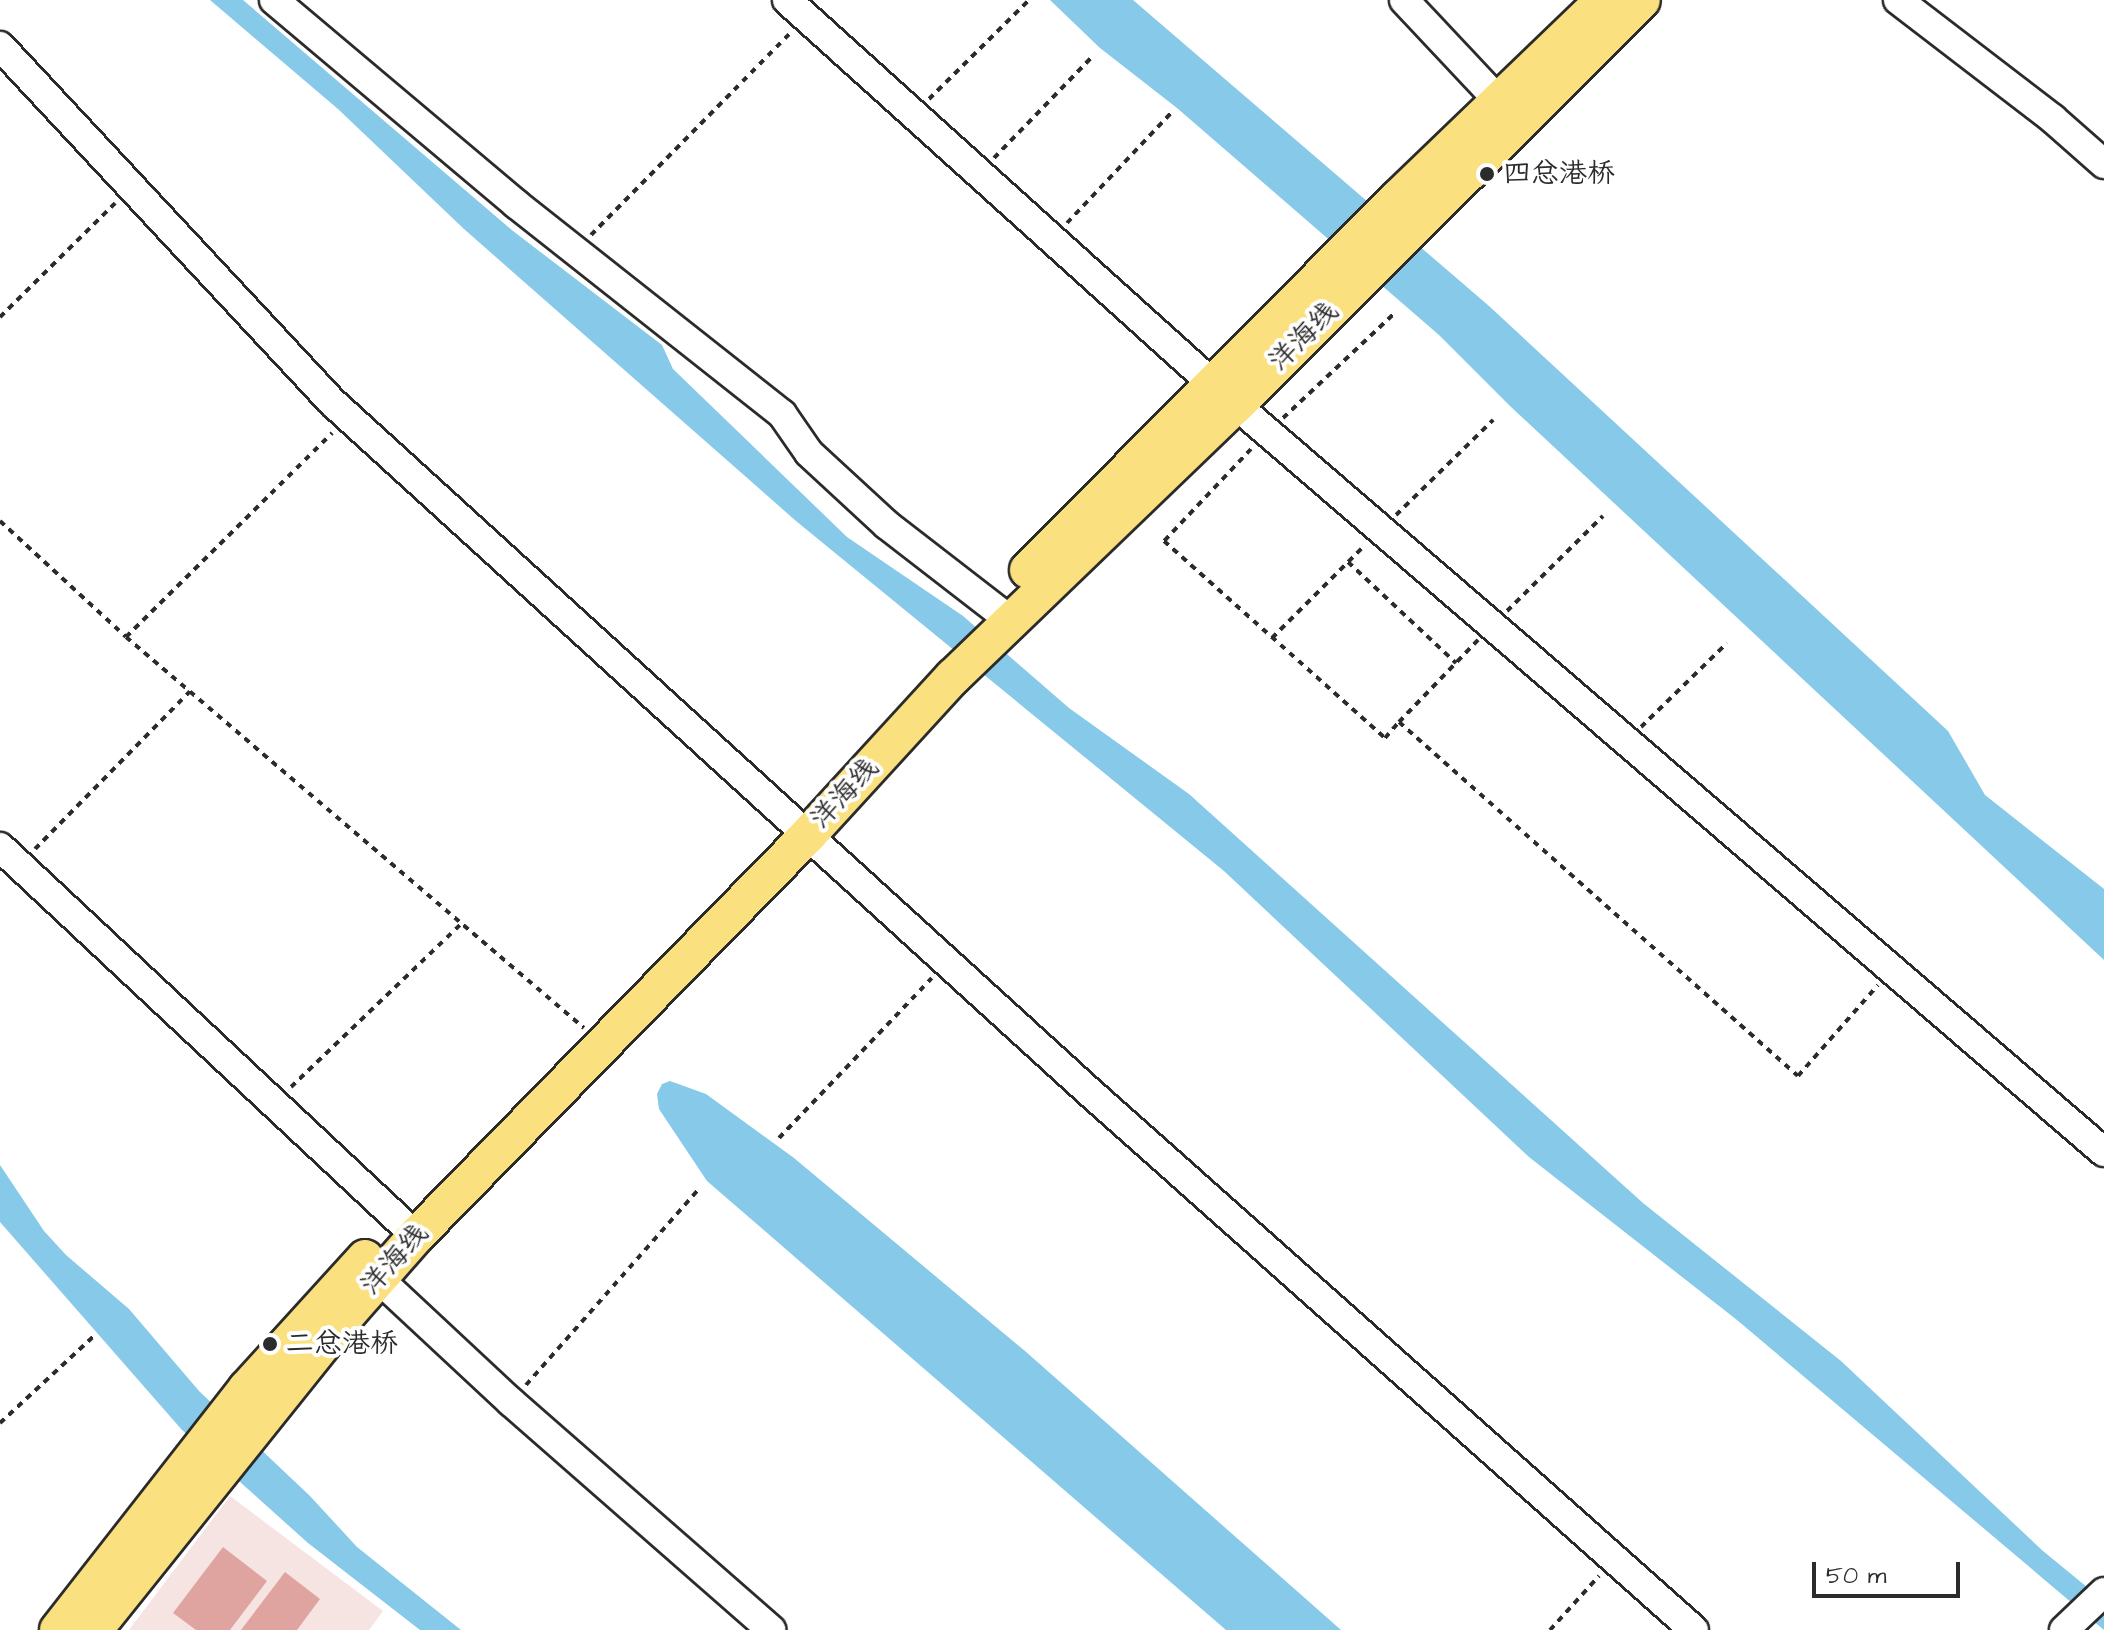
<!DOCTYPE html>
<meta charset="utf-8">
<style>
body{margin:0}
#map{position:relative;width:2104px;height:1630px;overflow:hidden;background:#fff;font-family:"Architects Daughter","LXGW WenKai TC",sans-serif}
div>[style]{position:absolute}
.built>*{inset:0;background:#f5e4e2}
.water>*{inset:0;background:#86c9e8}
.building>*{inset:0;background:#dfa4a0}
.path>*{height:4px;margin-top:-2px;transform-origin:0;background:repeating-linear-gradient(90deg,#2b2b2b 0 6px,transparent 0 12px)}
.roads{filter:drop-shadow(2px 0 #2b2b2b) drop-shadow(-2px 0 #2b2b2b) drop-shadow(0 2px #2b2b2b) drop-shadow(0 -2px #2b2b2b)}
.minor>*{height:28px;margin:-14px;padding:0 14px;transform-origin:14px;border-radius:14px;background:#fff}
.major>*{height:36px;margin:-18px;padding:0 18px;transform-origin:18px;border-radius:18px;background:#fbe080}
.dots>*{width:22px;height:22px;translate:-50% -50%;box-sizing:border-box;border:4px solid #fff;border-radius:50%}
span{translate:-50% -50%;white-space:nowrap;text-align:center;line-height:1.15;-webkit-text-stroke:8px #fff;paint-order:stroke}
.poi-label{font-size:28px;color:#2b2b2b}
.left{translate:0 -50%;text-align:left}
.street-label{font-size:28px;color:#2b2b2b}
.scale{position:absolute;left:1812px;top:1562px;width:148px;height:36px;box-sizing:border-box;border:4px solid #2b2b2b;border-top:0;padding-left:10px;font-size:24px;line-height:28px;white-space:nowrap;color:#2b2b2b;-webkit-text-stroke:6px #fff;paint-order:stroke}
</style>
<div id="map">
<div class="built">
<div style="clip-path:polygon(230px 1496px,383px 1611px,369px 1630px,129px 1630px)"></div>
</div>
<div class="water">
<div style="clip-path:polygon(210px 0,243px 0,513px 231px,662px 345px,673px 369px,847px 537px,963px 616px,1069px 708px,1189px 794px,1643px 1203px,1841px 1361px,2043px 1551px,2104px 1601px,2104px 1630px,1737px 1320px,1529px 1157px,1224px 871px,796px 521px,464px 229px,338px 109px)"></div>
<div style="clip-path:polygon(1050px 0,1133px 0,1489px 306px,1948px 731px,1985px 795px,2104px 889px,2104px 960px,1510px 406px,1439px 335px,1177px 108px,1100px 48px)"></div>
<div style="clip-path:polygon(670px 1081px,706px 1094px,794px 1158px,1025px 1351px,1341px 1630px,1226px 1630px,707px 1181px,659px 1109px,657px 1094px,662px 1084px)"></div>
<div style="clip-path:polygon(0 1165px,44px 1231px,66px 1255px,129px 1309px,199px 1391px,310px 1496px,357px 1547px,461px 1630px,420px 1630px,308px 1543px,182px 1430px,0 1222px)"></div>
</div>
<div class="building">
<div style="clip-path:polygon(223px 1547px,267px 1581px,230px 1630px,196px 1630px,173px 1613px)"></div>
<div style="clip-path:polygon(285px 1572px,320px 1599px,297px 1630px,241px 1630px)"></div>
</div>
<div class="path">
<div style="left:929px;top:99px;width:141px;rotate:-44.7deg"></div>
<div style="left:994px;top:158px;width:141px;rotate:-45.9deg"></div>
<div style="left:1067px;top:223px;width:154px;rotate:-46.6deg"></div>
<div style="left:591px;top:235px;width:284px;rotate:-45.4deg"></div>
<div style="left:0;top:317px;width:162px;rotate:-44.7deg"></div>
<div style="left:1283px;top:418px;width:154px;rotate:-43.2deg"></div>
<div style="left:1251px;top:449px;width:127px;rotate:133.4deg"></div>
<div style="left:1164px;top:541px;width:296px;rotate:41.7deg"></div>
<div style="left:1385px;top:738px;width:21px;rotate:-49deg"></div>
<div style="left:1399px;top:722px;width:533px;rotate:41.58deg"></div>
<div style="left:1798px;top:1076px;width:121px;rotate:-48.7deg"></div>
<div style="left:1396px;top:515px;width:136px;rotate:-44.4deg"></div>
<div style="left:0;top:521px;width:171px;rotate:42.6deg"></div>
<div style="left:126px;top:637px;width:602px;rotate:40.49deg"></div>
<div style="left:1348px;top:562px;width:148px;rotate:43.1deg"></div>
<div style="left:1507px;top:611px;width:135px;rotate:-44.7deg"></div>
<div style="left:126px;top:637px;width:290px;rotate:-44.7deg"></div>
<div style="left:1272px;top:638px;width:130px;rotate:-45deg"></div>
<div style="left:1399px;top:722px;width:114px;rotate:-46.1deg"></div>
<div style="left:1641px;top:727px;width:120px;rotate:-44.3deg"></div>
<div style="left:35px;top:849px;width:221px;rotate:-45.5deg"></div>
<div style="left:291px;top:1087px;width:236px;rotate:-43.8deg"></div>
<div style="left:779px;top:1138px;width:221px;rotate:-46.3deg"></div>
<div style="left:526px;top:1385px;width:260px;rotate:-48.6deg"></div>
<div style="left:0;top:1423px;width:128px;rotate:-42.8deg"></div>
<div style="left:1550px;top:1630px;width:73px;rotate:-47.8deg"></div>
</div>
<div class="roads">
<div class="minor">
<div style="left:274px;top:0;width:317px;rotate:40.1deg"></div>
<div style="left:516px;top:204px;width:339px;rotate:38.3deg"></div>
<div style="left:782px;top:414px;width:47px;rotate:55.3deg"></div>
<div style="left:809px;top:453px;width:106px;rotate:42.7deg"></div>
<div style="left:887px;top:525px;width:155px;rotate:37.7deg"></div>
<div style="left:787px;top:0;width:605px;rotate:42.05deg"></div>
<div style="left:1236px;top:405px;width:1145px;rotate:40.72deg"></div>
<div style="left:1404px;top:0;width:159px;rotate:46.8deg"></div>
<div style="left:1898px;top:0;width:195px;rotate:37.5deg"></div>
<div style="left:2053px;top:119px;width:68px;rotate:41.4deg"></div>
<div style="left:0;top:46px;width:487px;rotate:47deg"></div>
<div style="left:332px;top:402px;width:1031px;rotate:42.33deg"></div>
<div style="left:1094px;top:1096px;width:803px;rotate:41.67deg"></div>
<div style="left:0;top:847px;width:570px;rotate:43.08deg"></div>
<div style="left:364px;top:1265px;width:201px;rotate:43deg"></div>
<div style="left:511px;top:1402px;width:346px;rotate:41.2deg"></div>
<div style="left:2064px;top:1630px;width:55px;rotate:-43.5deg"></div>
</div>
<div class="major">
<div style="left:1028px;top:570px;width:525px;rotate:-45.15deg"></div>
<div style="left:1398px;top:198px;width:286px;rotate:-43.9deg"></div>
<div style="left:58px;top:1630px;width:306px;rotate:-52deg"></div>
<div style="left:246px;top:1389px;width:177px;rotate:-47.7deg"></div>
<div style="left:94px;top:1630px;width:409px;rotate:-51.3deg"></div>
<div style="left:350px;top:1311px;width:100px;rotate:-48.7deg"></div>
<div style="left:416px;top:1236px;width:561px;rotate:-45.65deg"></div>
<div style="left:808px;top:835px;width:214px;rotate:-47.5deg"></div>
<div style="left:953px;top:677px;width:393px;rotate:-43.9deg"></div>
<div style="left:1236px;top:405px;width:573px;rotate:-44.93deg"></div>
</div>
</div>
<div class="dots">
<div style="left:1487px;top:174px;background:#2b2b2b"></div>
<div style="left:270px;top:1344px;background:#2b2b2b"></div>
</div>
<div class="poi-label">
<span class="left" style="left:1503px;top:174px">四总港桥</span>
<span class="left" style="left:286px;top:1344px">二总港桥</span>
</div>
<div class="street-label">
<span style="left:1304px;top:337px;rotate:-45deg">洋海线</span>
<span style="left:845px;top:794px;rotate:-47deg">洋海线</span>
<span style="left:395px;top:1260px;rotate:-48deg">洋海线</span>
</div>
<div class="scale">50 m</div>
</div>
